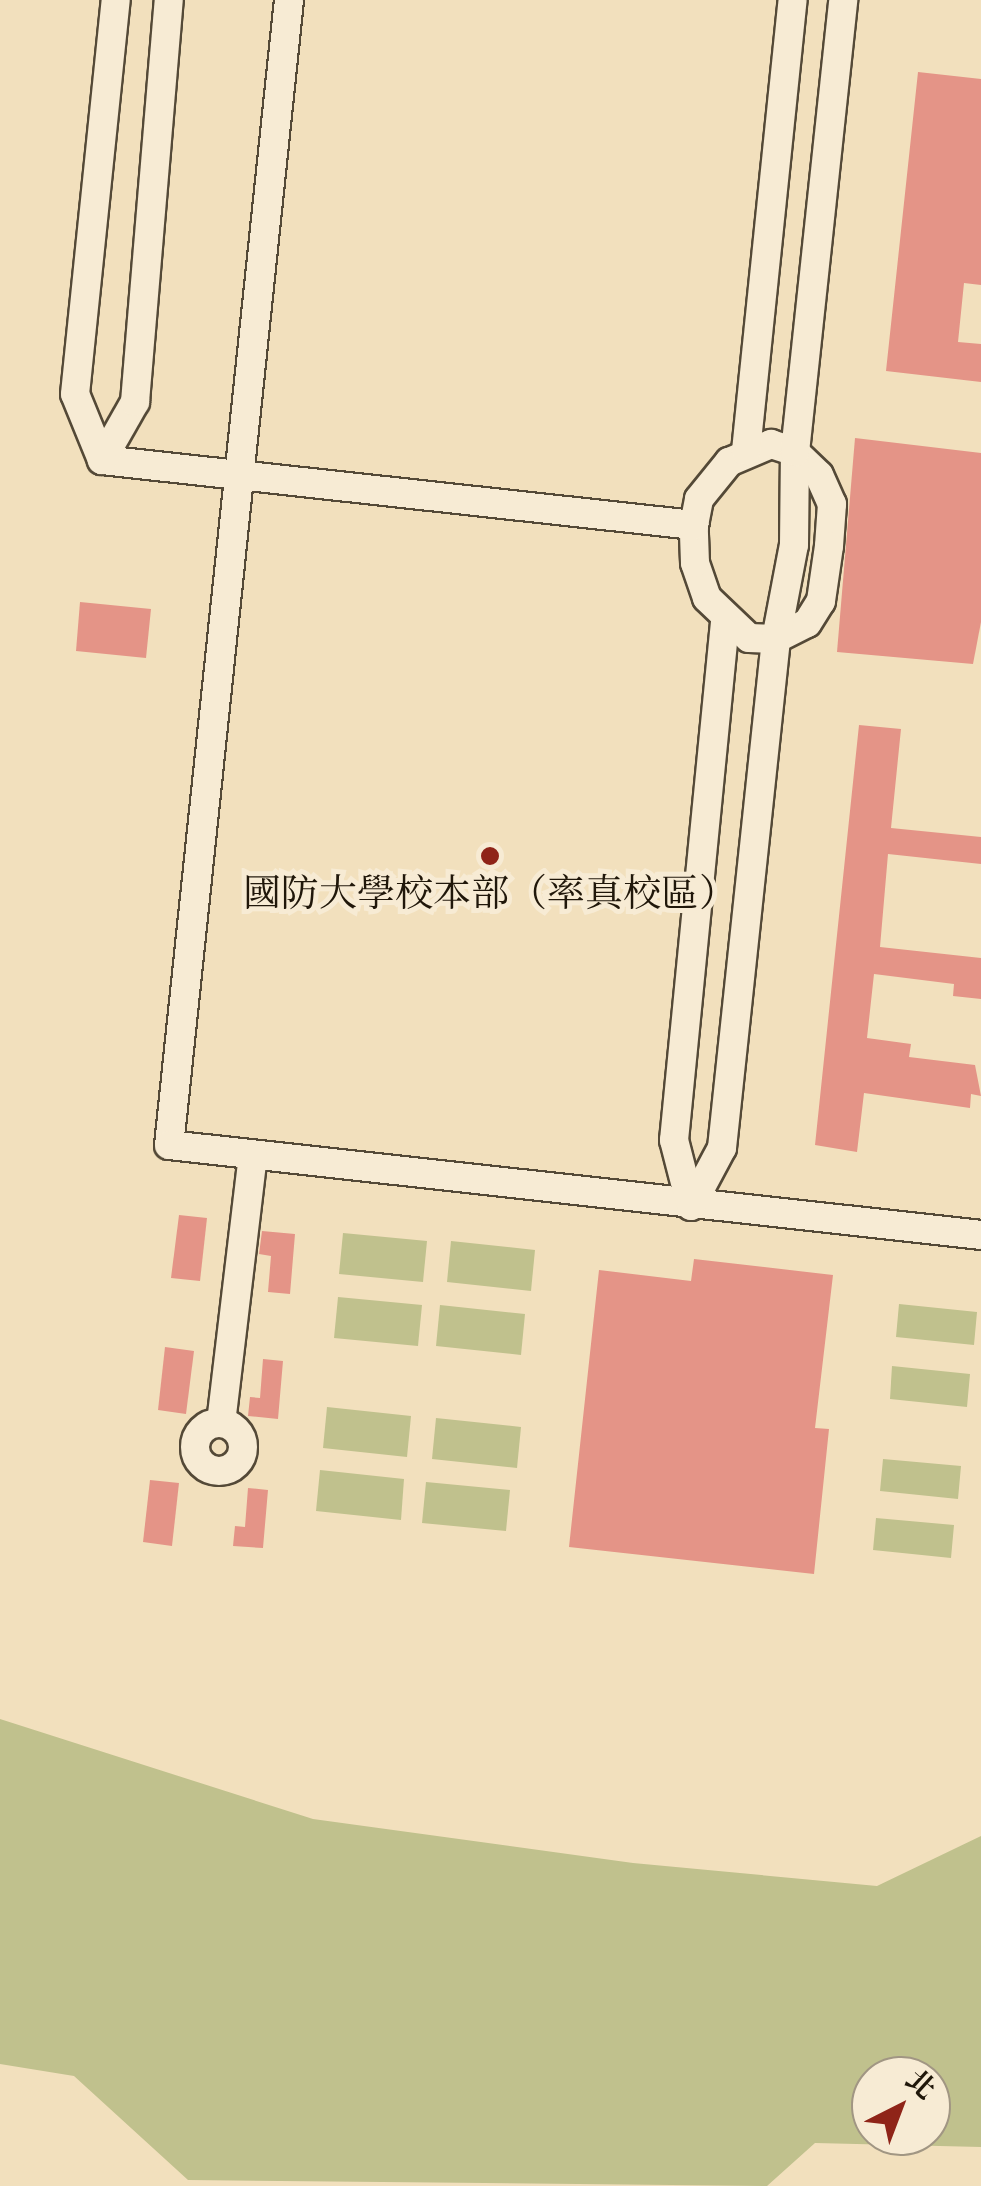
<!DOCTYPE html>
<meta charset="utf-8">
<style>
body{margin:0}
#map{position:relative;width:981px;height:2186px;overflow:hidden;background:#f2e0bd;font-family:"IM FELL Double Pica","Noto Serif TC",serif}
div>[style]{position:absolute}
.green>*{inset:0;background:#c0c18d}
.building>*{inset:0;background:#e49487}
.roads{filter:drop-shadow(2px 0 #544937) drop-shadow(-2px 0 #544937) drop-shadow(0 2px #544937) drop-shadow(0 -2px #544937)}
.minor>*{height:28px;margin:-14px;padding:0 14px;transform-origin:14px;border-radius:14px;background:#f7ebd4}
.minor>.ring{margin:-14px;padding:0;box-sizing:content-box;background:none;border:28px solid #f7ebd4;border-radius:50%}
.dots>*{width:28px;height:28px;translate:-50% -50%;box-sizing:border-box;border:5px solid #f7ebd4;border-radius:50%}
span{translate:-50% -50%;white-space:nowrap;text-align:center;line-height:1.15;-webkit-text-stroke:10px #f7ebd4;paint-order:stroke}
.poi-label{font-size:38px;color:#20170a}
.north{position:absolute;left:851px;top:2056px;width:100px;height:100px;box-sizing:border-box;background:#f7ebd4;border:2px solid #a19683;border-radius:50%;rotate:42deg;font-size:28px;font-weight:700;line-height:40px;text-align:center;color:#20170a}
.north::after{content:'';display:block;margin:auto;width:35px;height:45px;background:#8f2418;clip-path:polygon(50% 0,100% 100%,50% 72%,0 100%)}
</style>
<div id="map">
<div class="green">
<div style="clip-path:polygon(343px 1233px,427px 1241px,423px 1282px,339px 1274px)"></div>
<div style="clip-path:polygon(451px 1241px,535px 1250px,531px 1291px,447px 1282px)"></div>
<div style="clip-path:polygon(338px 1297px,422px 1305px,418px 1346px,334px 1338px)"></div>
<div style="clip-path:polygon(899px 1304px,977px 1312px,974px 1345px,896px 1337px)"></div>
<div style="clip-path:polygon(440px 1305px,525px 1314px,521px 1355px,436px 1346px)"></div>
<div style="clip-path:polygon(892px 1366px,970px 1374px,967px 1407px,890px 1399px)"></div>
<div style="clip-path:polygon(327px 1407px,411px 1416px,407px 1457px,323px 1448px)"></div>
<div style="clip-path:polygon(436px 1418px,521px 1427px,517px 1468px,432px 1459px)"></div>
<div style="clip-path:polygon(883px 1459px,961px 1466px,958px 1499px,880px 1491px)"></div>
<div style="clip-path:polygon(320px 1470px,404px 1479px,401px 1520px,316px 1511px)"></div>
<div style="clip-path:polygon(426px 1482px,510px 1490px,506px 1531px,422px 1523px)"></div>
<div style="clip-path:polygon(876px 1518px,954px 1525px,951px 1558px,873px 1550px)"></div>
<div style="clip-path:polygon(evenodd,0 1719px,313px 1819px,633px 1863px,877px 1886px,981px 1836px,981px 2147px,815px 2143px,767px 2186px,188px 2180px,74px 2076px,0 2064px,0 1719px,871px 2076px,931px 2076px,931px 2136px,871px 2136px,871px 2076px)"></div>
</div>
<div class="building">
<div style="clip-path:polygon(918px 72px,981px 79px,981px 285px,964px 283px,958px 342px,981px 344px,981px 382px,886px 371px)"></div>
<div style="clip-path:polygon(855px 438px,981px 453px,981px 622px,973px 664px,837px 652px)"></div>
<div style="clip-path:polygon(80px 602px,151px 609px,146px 658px,76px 651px)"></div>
<div style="clip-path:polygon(859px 725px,901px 729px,891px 828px,981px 837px,981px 864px,888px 854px,880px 947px,981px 958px,981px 999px,953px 996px,954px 984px,874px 974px,867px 1038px,911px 1044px,909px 1057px,975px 1065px,981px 1096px,971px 1094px,970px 1108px,864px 1093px,857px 1152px,815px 1145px)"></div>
<div style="clip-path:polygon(179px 1215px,207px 1218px,200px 1281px,171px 1278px)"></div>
<div style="clip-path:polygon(262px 1231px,295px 1234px,290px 1294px,268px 1292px,271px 1256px,259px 1254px)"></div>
<div style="clip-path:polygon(694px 1259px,833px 1275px,815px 1428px,829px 1429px,814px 1574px,569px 1547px,599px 1270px,691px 1281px)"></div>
<div style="clip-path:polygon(165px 1347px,194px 1351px,186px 1414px,158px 1410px)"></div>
<div style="clip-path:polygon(263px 1359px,283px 1361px,278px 1419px,248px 1416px,250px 1397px,260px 1398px)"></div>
<div style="clip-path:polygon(150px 1480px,179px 1483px,172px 1546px,143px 1542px)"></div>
<div style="clip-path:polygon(248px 1488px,268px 1490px,263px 1548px,233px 1546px,235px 1526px,245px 1527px)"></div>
</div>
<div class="roads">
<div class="minor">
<div style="left:289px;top:0;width:1151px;rotate:95.98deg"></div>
<div style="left:169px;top:1145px;width:817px;rotate:6.32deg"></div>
<div style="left:771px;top:444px;width:25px;rotate:18deg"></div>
<div style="left:795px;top:452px;width:33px;rotate:44deg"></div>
<div style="left:819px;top:475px;width:32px;rotate:66deg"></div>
<div style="left:832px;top:504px;width:42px;rotate:94.1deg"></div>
<div style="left:829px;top:546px;width:56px;rotate:98.3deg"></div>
<div style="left:821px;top:601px;width:26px;rotate:122deg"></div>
<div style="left:807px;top:623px;width:35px;rotate:153deg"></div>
<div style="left:776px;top:639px;width:27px;rotate:-178deg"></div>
<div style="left:749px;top:638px;width:58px;rotate:-136.4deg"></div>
<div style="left:707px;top:598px;width:37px;rotate:-109deg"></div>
<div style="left:695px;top:563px;width:38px;rotate:-92deg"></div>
<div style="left:694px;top:525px;width:26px;rotate:-79deg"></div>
<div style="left:699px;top:499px;width:48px;rotate:-51deg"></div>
<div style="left:729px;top:462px;width:46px;rotate:-23.2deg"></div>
<div style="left:746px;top:451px;width:453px;rotate:-84.1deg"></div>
<div style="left:102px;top:460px;width:596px;rotate:6.27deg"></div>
<div style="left:102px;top:460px;width:67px;rotate:-60.4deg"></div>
<div style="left:135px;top:402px;width:403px;rotate:-85.2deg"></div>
<div style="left:102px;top:460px;width:71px;rotate:-112.2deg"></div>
<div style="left:75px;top:394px;width:396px;rotate:-84.1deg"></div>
<div style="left:725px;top:622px;width:521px;rotate:95.62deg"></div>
<div style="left:674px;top:1140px;width:68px;rotate:75.6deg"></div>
<div style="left:691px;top:1206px;width:66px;rotate:-61.9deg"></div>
<div style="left:722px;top:1148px;width:512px;rotate:-83.94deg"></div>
<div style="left:776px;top:639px;width:96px;rotate:-79.2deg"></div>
<div style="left:794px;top:545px;width:93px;rotate:-89.4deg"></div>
<div style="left:795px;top:452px;width:455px;rotate:-83.9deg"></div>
<div class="ring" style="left:195px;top:1423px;width:20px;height:20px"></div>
<div style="left:221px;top:1423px;width:270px;rotate:-83.2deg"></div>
</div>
</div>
<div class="dots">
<div style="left:490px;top:856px;background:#8f2418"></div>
</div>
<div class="poi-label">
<span style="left:490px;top:895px">國防大學校本部（率真校區）</span>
</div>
<div class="north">北</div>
</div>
